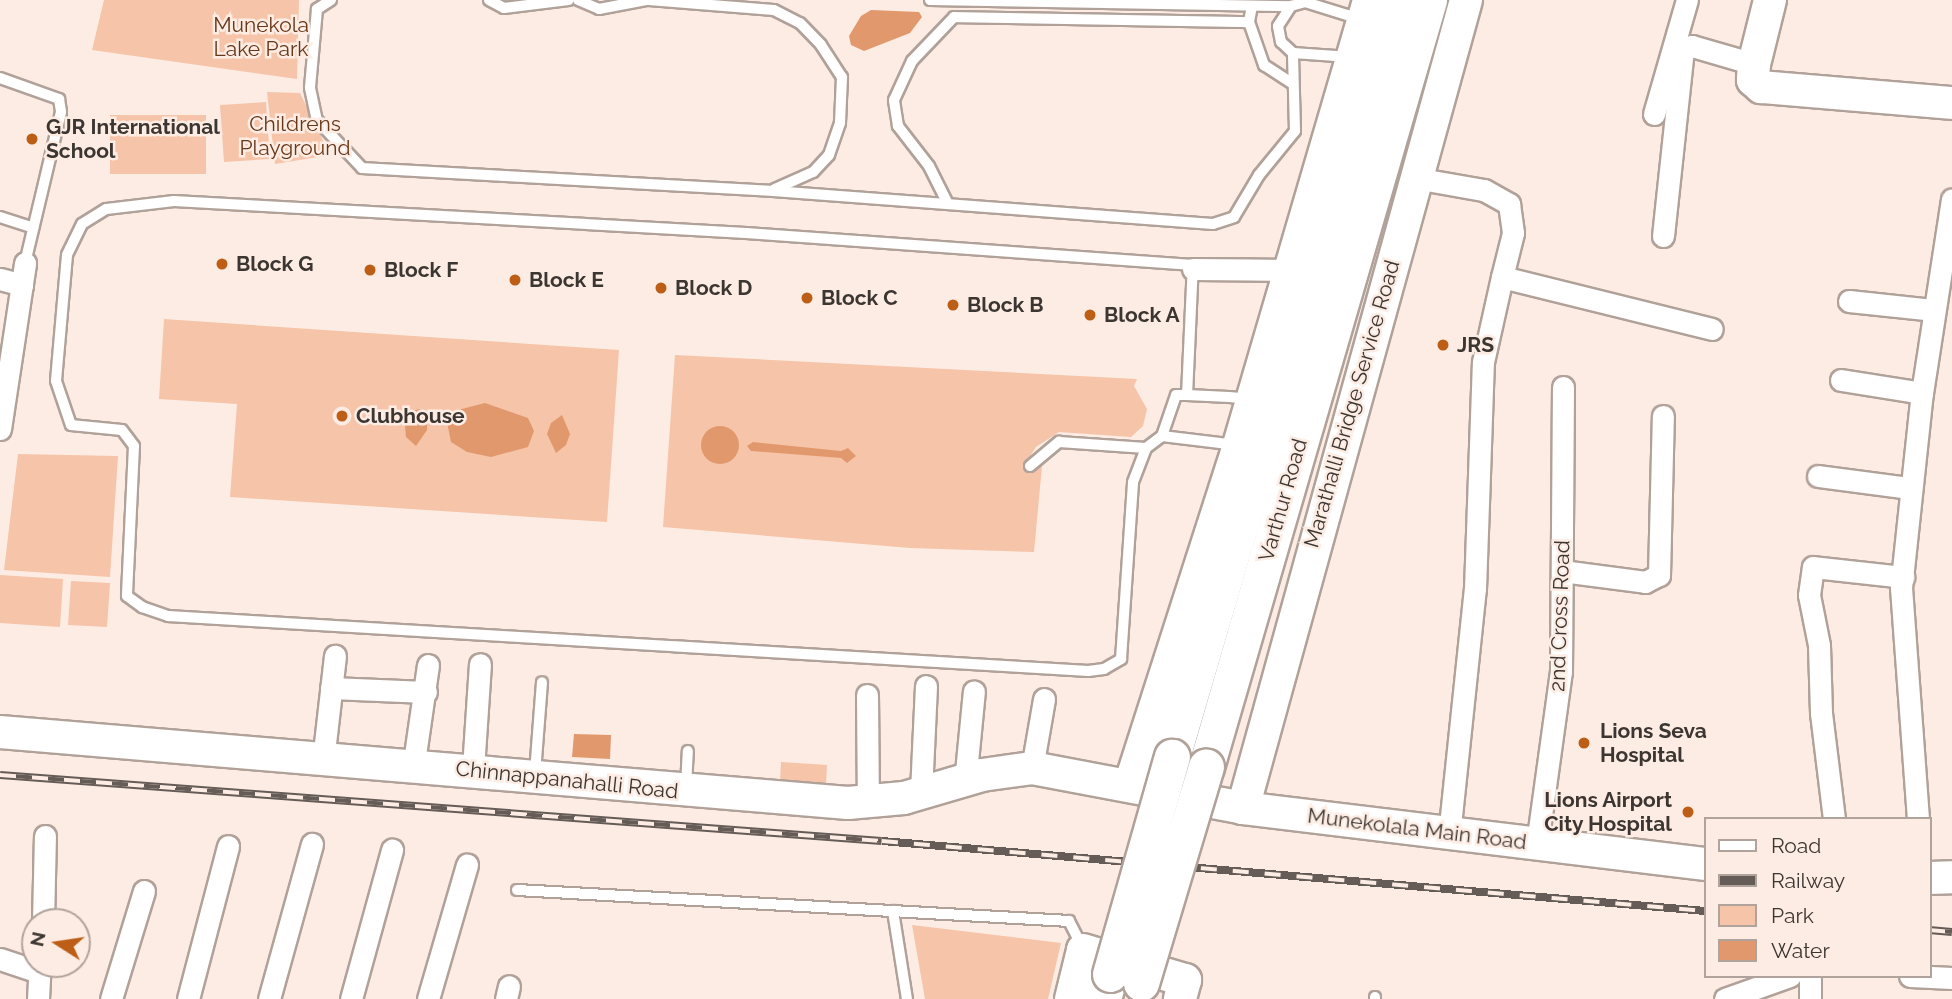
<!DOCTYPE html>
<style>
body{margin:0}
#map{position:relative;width:1952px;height:999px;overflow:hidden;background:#fdece3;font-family:Raleway,sans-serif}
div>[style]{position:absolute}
.green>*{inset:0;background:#f6c4a8}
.water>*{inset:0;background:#e2986d}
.round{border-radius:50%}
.roads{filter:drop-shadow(2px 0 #b0a199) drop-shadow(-2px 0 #b0a199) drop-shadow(0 2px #b0a199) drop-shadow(0 -2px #b0a199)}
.lane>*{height:10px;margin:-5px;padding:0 5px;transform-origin:5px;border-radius:5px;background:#fff}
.street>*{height:21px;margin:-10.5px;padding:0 10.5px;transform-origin:10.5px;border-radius:10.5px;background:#fff}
.secondary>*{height:32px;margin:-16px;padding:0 16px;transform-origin:16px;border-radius:16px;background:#fff}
.primary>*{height:35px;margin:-17.5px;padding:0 17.5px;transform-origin:17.5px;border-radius:17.5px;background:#fff}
.rail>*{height:8px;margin-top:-4px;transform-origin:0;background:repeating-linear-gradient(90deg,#fdece3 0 16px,#655c57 0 32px);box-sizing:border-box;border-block:2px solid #655c57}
.bridges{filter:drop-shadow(2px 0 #b0a199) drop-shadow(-2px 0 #b0a199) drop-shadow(0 2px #b0a199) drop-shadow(0 -2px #b0a199)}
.primary-bridge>*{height:35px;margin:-17.5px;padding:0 17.5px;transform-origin:17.5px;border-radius:17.5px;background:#fff}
.dots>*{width:19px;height:19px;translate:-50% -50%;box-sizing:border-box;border:4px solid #fdece3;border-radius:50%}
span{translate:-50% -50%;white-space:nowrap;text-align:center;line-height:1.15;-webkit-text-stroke:5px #fdece3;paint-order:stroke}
.park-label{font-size:21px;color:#683718}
.poi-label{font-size:21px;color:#3c3632;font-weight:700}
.left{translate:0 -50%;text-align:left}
.right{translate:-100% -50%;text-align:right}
.street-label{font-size:21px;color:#3c3632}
.legend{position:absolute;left:1704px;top:817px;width:228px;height:161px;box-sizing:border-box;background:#fdece3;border:2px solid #b0a39c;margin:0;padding:9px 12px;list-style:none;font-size:21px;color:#3c3632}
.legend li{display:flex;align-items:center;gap:14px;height:35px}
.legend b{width:35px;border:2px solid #b0a39c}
.north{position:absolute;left:21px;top:908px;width:70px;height:70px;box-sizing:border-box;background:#fdece3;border:2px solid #b0a39c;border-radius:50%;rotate:282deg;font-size:19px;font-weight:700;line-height:28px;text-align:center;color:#3c3632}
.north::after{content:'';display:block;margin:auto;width:24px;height:32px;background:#bd5e17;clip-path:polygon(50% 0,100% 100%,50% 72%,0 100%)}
</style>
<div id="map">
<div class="green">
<div style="clip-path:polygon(104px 0,299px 0,297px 79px,92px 50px)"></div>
<div style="clip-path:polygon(267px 92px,300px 93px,330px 155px,275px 164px)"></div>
<div style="clip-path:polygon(266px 102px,270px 159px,224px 162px,220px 105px)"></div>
<div style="clip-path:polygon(110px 115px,206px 115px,206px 174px,110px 174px)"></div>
<div style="clip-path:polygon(164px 319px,619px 350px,607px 522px,230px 497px,237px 404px,159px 399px)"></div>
<div style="clip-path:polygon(675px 355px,1137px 379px,1134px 386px,1147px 409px,1143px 426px,1131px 437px,1059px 432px,1036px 447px,1025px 464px,1042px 466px,1034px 552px,910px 548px,663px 527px)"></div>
<div style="clip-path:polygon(18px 454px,118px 456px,110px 577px,4px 570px)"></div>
<div style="clip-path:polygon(0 575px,63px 579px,60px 627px,0 623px)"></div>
<div style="clip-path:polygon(71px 581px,110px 583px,107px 627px,68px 625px)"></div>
<div style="clip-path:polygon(781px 762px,827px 765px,826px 784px,780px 782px)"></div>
<div style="clip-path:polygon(912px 925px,1061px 943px,1048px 999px,925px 999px)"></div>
</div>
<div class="water">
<div style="clip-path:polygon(871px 10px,919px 12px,922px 17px,910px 33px,864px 51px,851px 45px,849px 36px,861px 16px)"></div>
<div style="clip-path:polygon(485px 403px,528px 418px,534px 431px,528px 447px,491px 457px,467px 452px,451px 442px,447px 422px,454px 411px)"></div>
<div style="clip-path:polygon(419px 409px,427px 415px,427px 430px,416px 446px,406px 437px,405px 426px,410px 412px)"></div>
<div style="clip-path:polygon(562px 415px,570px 434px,566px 445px,556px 453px,547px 434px,551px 423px)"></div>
<div class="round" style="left:701px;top:426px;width:38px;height:38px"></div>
<div style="clip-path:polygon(753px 442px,841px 451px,848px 448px,856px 456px,847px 463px,841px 458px,751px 451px,747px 446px)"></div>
<div style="clip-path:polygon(574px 734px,611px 735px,610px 759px,572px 757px)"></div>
</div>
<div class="roads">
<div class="lane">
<div style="left:331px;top:0;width:17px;rotate:147deg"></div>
<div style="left:317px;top:9px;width:79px;rotate:95.1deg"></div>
<div style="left:310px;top:88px;width:33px;rotate:78deg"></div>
<div style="left:317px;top:120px;width:66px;rotate:46.8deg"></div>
<div style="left:362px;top:168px;width:412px;rotate:3.2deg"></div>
<div style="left:773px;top:191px;width:441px;rotate:4.3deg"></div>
<div style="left:1213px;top:224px;width:22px;rotate:-18deg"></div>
<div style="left:1234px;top:217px;width:49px;rotate:-59.2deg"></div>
<div style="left:1259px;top:175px;width:57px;rotate:-50.7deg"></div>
<div style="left:1295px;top:131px;width:78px;rotate:-91.5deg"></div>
<div style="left:489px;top:0;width:17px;rotate:28deg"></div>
<div style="left:504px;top:8px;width:65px;rotate:-7deg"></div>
<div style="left:578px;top:0;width:23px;rotate:23deg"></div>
<div style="left:599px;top:9px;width:48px;rotate:-10.8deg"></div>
<div style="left:649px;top:0;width:125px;rotate:4.6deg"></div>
<div style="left:774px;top:10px;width:29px;rotate:27deg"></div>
<div style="left:800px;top:23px;width:30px;rotate:46deg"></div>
<div style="left:821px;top:45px;width:38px;rotate:57deg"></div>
<div style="left:842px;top:77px;width:46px;rotate:92.5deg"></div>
<div style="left:840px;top:123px;width:34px;rotate:109deg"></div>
<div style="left:829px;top:155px;width:23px;rotate:133deg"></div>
<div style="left:813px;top:172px;width:42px;rotate:155.9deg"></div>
<div style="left:930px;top:0;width:361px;rotate:1deg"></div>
<div style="left:1252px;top:6px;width:16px;rotate:101deg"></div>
<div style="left:1249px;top:22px;width:46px;rotate:70.8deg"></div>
<div style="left:1264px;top:65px;width:33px;rotate:33deg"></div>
<div style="left:1350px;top:57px;width:57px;rotate:-176deg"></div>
<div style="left:1293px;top:53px;width:16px;rotate:-137deg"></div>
<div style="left:1281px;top:42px;width:16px;rotate:-101deg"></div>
<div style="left:1278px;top:26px;width:24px;rotate:-57deg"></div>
<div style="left:1291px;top:6px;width:15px;rotate:-16deg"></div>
<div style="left:1305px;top:2px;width:58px;rotate:17.2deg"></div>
<div style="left:0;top:78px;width:63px;rotate:19.6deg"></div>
<div style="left:59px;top:99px;width:13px;rotate:81deg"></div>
<div style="left:61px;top:112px;width:155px;rotate:103.4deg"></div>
<div style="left:948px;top:204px;width:42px;rotate:-116.6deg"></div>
<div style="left:929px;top:166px;width:51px;rotate:-127.8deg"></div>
<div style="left:898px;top:126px;width:26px;rotate:-99deg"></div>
<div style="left:894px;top:100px;width:43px;rotate:-65.2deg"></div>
<div style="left:912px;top:61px;width:61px;rotate:-46.3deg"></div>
<div style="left:954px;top:17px;width:295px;rotate:1deg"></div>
<div style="left:0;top:217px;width:35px;rotate:18deg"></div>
<div style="left:1187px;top:395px;width:130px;rotate:-87.4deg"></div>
<div style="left:1193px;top:265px;width:448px;rotate:-175.9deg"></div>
<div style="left:746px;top:233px;width:573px;rotate:-176.8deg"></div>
<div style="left:174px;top:201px;width:68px;rotate:173.3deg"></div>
<div style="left:106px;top:209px;width:28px;rotate:148deg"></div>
<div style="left:82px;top:224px;width:34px;rotate:116deg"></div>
<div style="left:67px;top:255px;width:126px;rotate:95deg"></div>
<div style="left:56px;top:381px;width:46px;rotate:71.2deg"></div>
<div style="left:71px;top:425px;width:51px;rotate:5.6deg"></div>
<div style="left:122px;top:430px;width:20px;rotate:53deg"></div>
<div style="left:134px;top:446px;width:150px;rotate:92.7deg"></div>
<div style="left:127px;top:596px;width:19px;rotate:36deg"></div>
<div style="left:142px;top:607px;width:28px;rotate:19deg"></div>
<div style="left:168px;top:616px;width:922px;rotate:3.42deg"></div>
<div style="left:1088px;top:671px;width:16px;rotate:-7deg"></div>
<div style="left:1104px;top:669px;width:20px;rotate:-30deg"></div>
<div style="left:1121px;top:659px;width:177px;rotate:-86.1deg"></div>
<div style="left:1133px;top:482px;width:36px;rotate:-69deg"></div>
<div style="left:1146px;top:448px;width:20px;rotate:-37deg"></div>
<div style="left:1162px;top:436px;width:43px;rotate:-71.1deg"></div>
<div style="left:1176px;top:395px;width:11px"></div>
<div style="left:1187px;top:395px;width:42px;rotate:2.7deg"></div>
<div style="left:1229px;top:397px;width:11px;rotate:5deg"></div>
<div style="left:1240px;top:398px;width:10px"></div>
<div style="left:1162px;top:436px;width:75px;rotate:6.9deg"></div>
<div style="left:1030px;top:466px;width:38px;rotate:-40deg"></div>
<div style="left:1059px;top:442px;width:87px;rotate:3.9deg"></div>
<div style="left:535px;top:773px;width:91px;rotate:-85.6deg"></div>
<div style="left:686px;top:786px;width:35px;rotate:-87deg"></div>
<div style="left:517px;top:890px;width:553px;rotate:3.21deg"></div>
<div style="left:1069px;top:921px;width:29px;rotate:63deg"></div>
<div style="left:893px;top:911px;width:89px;rotate:81deg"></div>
<div style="left:1375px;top:997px;width:2px;rotate:90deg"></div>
</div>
<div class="street">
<div style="left:1654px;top:114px;width:119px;rotate:-73.9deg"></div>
<div style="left:1415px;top:178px;width:70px;rotate:9.9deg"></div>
<div style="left:1484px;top:190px;width:29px;rotate:29deg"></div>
<div style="left:1509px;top:204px;width:29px;rotate:82deg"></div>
<div style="left:1513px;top:233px;width:45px;rotate:104deg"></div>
<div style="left:1663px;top:236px;width:187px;rotate:-83.9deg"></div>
<div style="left:1683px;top:50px;width:10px;rotate:-24deg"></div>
<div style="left:1692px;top:46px;width:65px;rotate:16.2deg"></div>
<div style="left:1193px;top:269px;width:97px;rotate:0.6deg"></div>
<div style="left:0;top:279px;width:23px;rotate:15deg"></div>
<div style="left:1849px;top:301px;width:84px;rotate:6.1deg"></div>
<div style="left:1841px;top:380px;width:82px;rotate:9.1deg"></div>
<div style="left:0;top:429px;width:168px;rotate:-81.4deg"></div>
<div style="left:1818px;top:476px;width:92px;rotate:7.5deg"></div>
<div style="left:1562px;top:571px;width:84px;rotate:7.5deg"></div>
<div style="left:1645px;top:582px;width:16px;rotate:-27deg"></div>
<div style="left:1659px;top:575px;width:159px;rotate:-88.6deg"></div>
<div style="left:331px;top:688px;width:95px;rotate:2.4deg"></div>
<div style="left:867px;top:695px;width:107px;rotate:89.5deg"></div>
<div style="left:323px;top:761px;width:106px;rotate:-83.5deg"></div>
<div style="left:1032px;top:768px;width:70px;rotate:-80.1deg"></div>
<div style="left:413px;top:769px;width:105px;rotate:-81.8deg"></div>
<div style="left:473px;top:769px;width:105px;rotate:-86.2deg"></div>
<div style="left:965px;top:782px;width:91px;rotate:-84.4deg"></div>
<div style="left:921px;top:792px;width:106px;rotate:-87.3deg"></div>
<div style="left:1834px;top:819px;width:107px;rotate:-97deg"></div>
<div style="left:1821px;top:713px;width:68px;rotate:-91.7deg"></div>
<div style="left:1819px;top:645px;width:51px;rotate:-101.3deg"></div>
<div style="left:1809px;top:595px;width:28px;rotate:-82deg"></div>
<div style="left:1813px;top:567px;width:91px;rotate:6.3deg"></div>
<div style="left:1918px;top:819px;width:232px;rotate:-94.2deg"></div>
<div style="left:1901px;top:588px;width:196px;rotate:-83.9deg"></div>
<div style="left:1922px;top:393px;width:196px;rotate:-81.2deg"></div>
<div style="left:1449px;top:835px;width:247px;rotate:-84deg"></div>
<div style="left:1475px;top:589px;width:227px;rotate:-88deg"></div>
<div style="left:1483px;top:362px;width:87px;rotate:-77.4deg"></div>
<div style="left:1502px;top:277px;width:216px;rotate:13.9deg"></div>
<div style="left:1537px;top:844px;width:174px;rotate:-82.1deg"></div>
<div style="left:1561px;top:672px;width:285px;rotate:-89.6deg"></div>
<div style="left:43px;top:922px;width:86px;rotate:-88.7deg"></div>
<div style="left:0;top:959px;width:41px;rotate:18.4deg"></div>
<div style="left:1910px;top:976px;width:42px;rotate:2.7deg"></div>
<div style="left:38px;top:999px;width:35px;rotate:-87deg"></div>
<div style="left:111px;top:999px;width:113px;rotate:-73deg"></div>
<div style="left:188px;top:999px;width:158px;rotate:-75.3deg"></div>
<div style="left:269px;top:999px;width:161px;rotate:-74.5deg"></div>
<div style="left:351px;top:999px;width:155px;rotate:-74.6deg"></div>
<div style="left:428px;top:999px;width:140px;rotate:-73.8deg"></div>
<div style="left:506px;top:999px;width:13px;rotate:-77deg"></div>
<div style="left:1725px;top:999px;width:69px;rotate:-19.5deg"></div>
<div style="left:1810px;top:999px;width:23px;rotate:-90deg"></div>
</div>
<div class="secondary">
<div style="left:1770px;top:0;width:66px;rotate:104deg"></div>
<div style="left:1754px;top:64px;width:16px;rotate:94deg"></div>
<div style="left:1753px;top:80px;width:11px;rotate:41deg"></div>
<div style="left:1761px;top:87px;width:192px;rotate:4.8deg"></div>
<div style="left:0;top:732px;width:851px;rotate:4.79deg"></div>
<div style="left:848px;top:803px;width:56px;rotate:-5.1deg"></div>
<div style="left:904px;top:798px;width:81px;rotate:-16.4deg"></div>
<div style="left:982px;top:775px;width:50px;rotate:-8deg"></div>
<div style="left:1032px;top:768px;width:215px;rotate:10.7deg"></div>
<div style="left:1243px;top:808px;width:465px;rotate:6.9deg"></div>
<div style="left:1130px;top:785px;width:357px;rotate:-72.2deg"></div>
<div style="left:1239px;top:445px;width:464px;rotate:-73.7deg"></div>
<div style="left:1243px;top:808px;width:838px;rotate:-74.57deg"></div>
<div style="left:1929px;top:878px;width:23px;rotate:-2deg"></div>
<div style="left:1164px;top:974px;width:22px;rotate:16deg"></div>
<div style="left:1185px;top:980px;width:20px;rotate:105deg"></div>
<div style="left:1071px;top:999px;width:50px;rotate:-76.2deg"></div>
<div style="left:1083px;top:950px;width:14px;rotate:17deg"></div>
</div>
<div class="primary">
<div style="left:1172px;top:757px;width:789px;rotate:-73.59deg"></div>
<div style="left:1206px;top:767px;width:799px;rotate:-73.79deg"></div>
<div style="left:1103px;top:999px;width:26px;rotate:-74deg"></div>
</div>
</div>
<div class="rail">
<div style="left:0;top:775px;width:884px;rotate:4.28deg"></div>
<div style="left:882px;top:841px;width:826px;rotate:4.86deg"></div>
<div style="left:1929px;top:930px;width:23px;rotate:5deg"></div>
</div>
<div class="bridges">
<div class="primary-bridge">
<div style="left:1110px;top:974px;width:226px;rotate:-74.1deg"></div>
<div style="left:1141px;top:983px;width:226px;rotate:-73.3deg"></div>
</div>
</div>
<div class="dots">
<div style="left:32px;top:139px;background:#bd5e17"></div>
<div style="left:222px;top:264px;background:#bd5e17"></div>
<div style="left:370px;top:270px;background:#bd5e17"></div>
<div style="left:515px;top:280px;background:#bd5e17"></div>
<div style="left:661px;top:288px;background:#bd5e17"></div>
<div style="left:807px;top:298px;background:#bd5e17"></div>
<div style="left:953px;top:305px;background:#bd5e17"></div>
<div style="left:1090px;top:315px;background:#bd5e17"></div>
<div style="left:1443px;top:345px;background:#bd5e17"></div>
<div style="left:342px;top:416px;background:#bd5e17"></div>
<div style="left:1584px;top:743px;background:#bd5e17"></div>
<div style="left:1688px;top:812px;background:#bd5e17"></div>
</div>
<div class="park-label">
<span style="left:261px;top:37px">Munekola<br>Lake Park</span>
<span style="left:295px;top:136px">Childrens<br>Playground</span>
</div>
<div class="poi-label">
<span class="left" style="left:46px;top:139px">GJR International<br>School</span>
<span class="left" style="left:236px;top:264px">Block G</span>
<span class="left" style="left:384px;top:270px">Block F</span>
<span class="left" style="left:529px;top:280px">Block E</span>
<span class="left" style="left:675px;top:288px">Block D</span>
<span class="left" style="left:821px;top:298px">Block C</span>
<span class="left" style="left:967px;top:305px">Block B</span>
<span class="left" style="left:1104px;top:315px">Block A</span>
<span class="left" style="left:1457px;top:345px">JRS</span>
<span class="left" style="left:356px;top:416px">Clubhouse</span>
<span class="left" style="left:1600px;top:743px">Lions Seva<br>Hospital</span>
<span class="right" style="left:1672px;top:812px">Lions Airport<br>City Hospital</span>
</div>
<div class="street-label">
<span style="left:1352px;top:404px;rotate:-74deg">Marathalli Bridge Service Road</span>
<span style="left:1283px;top:500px;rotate:-74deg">Varthur Road</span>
<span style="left:1560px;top:616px;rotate:-88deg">2nd Cross Road</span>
<span style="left:567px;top:780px;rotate:6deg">Chinnappanahalli Road</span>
<span style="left:1417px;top:829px;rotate:7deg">Munekolala Main Road</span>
</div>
<ul class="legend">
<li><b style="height:9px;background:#fff"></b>Road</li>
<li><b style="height:9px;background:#655c57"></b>Railway</li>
<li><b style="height:19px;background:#f6c4a8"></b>Park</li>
<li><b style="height:19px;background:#e2986d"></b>Water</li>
</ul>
<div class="north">N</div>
</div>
